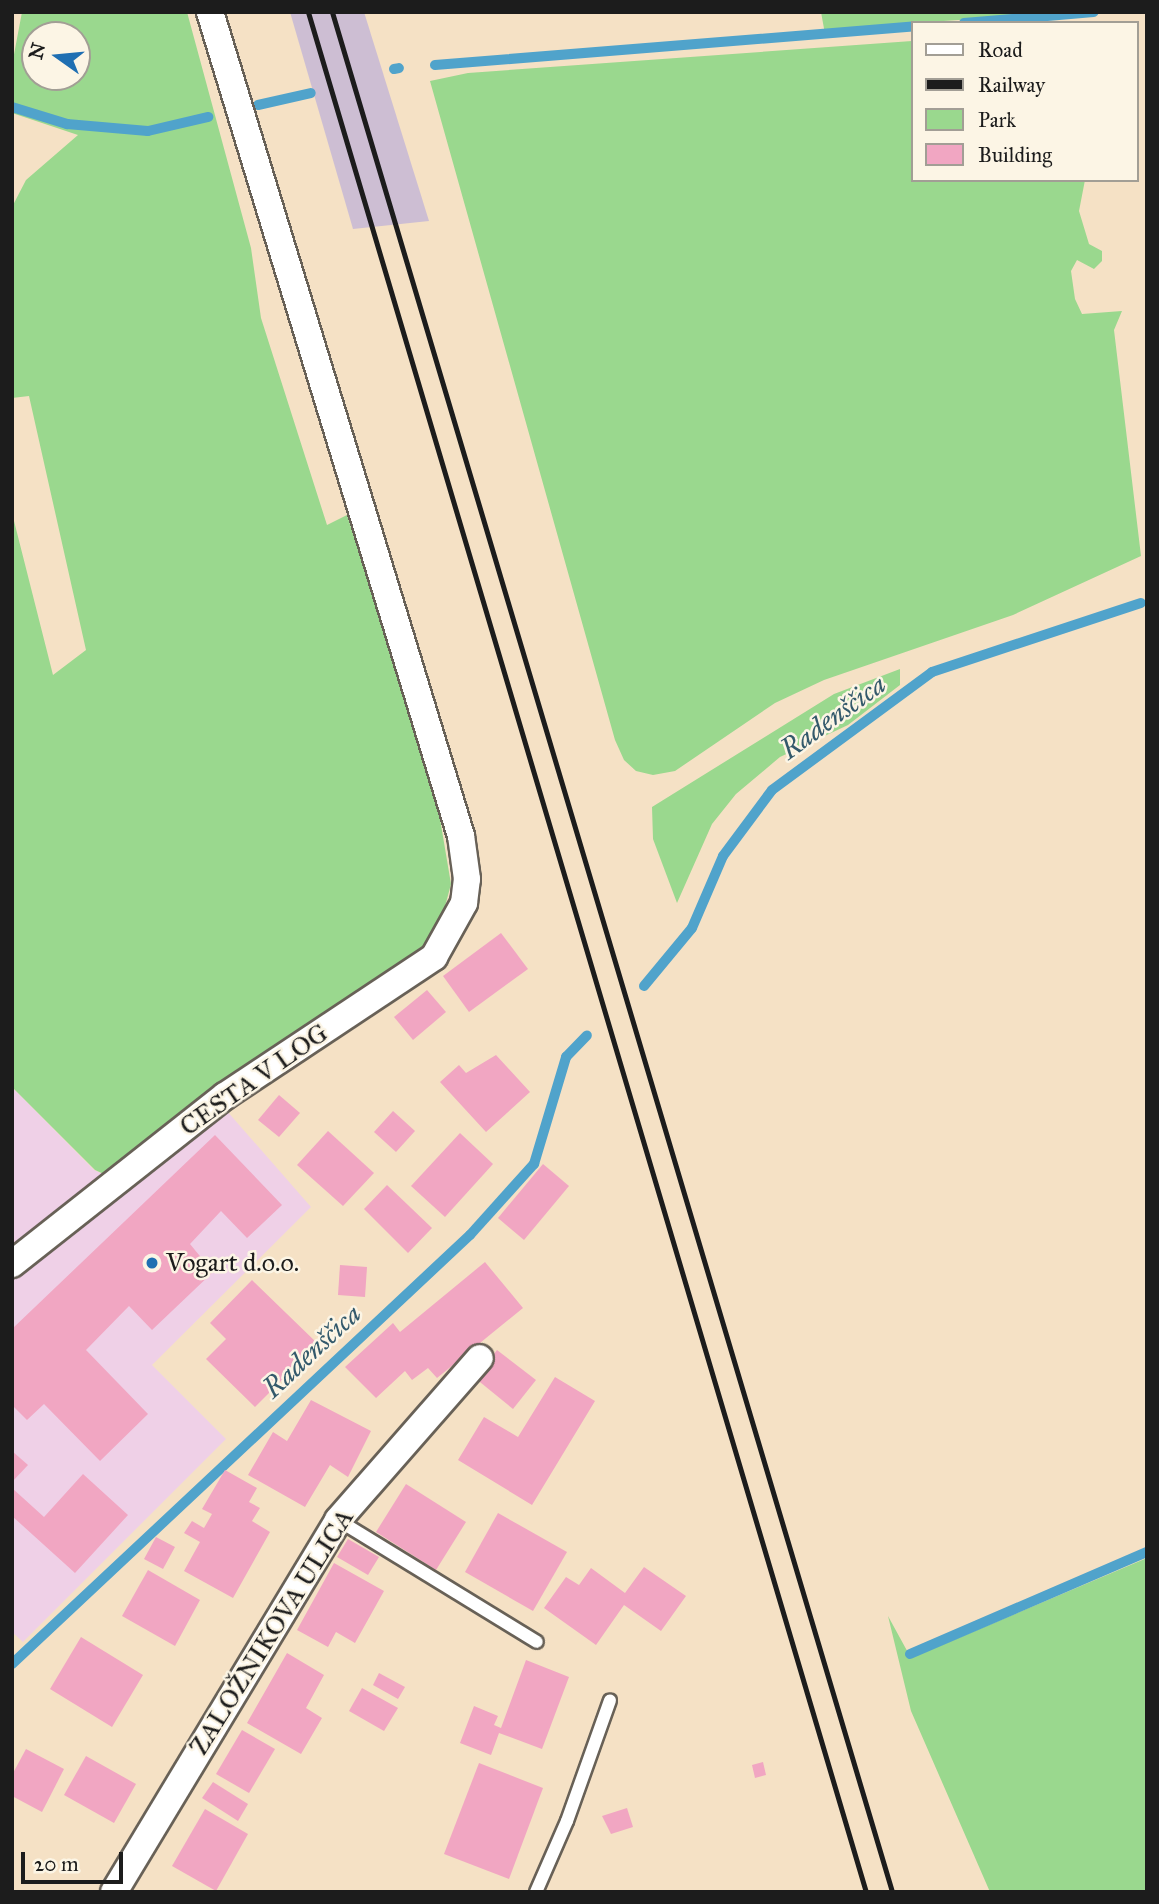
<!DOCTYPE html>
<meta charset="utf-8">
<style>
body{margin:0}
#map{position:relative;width:1159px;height:1904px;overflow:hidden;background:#f5e1c5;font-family:"IM FELL Great Primer",serif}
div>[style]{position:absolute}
.built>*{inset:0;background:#efd0e7}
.industrial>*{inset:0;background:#cdbed3}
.green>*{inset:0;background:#9ad88e}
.stream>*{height:10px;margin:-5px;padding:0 5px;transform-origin:5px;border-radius:5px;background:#50a3cb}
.building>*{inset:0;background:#f1a6c2}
.roads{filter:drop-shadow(2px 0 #686157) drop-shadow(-2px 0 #686157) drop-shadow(0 2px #686157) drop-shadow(0 -2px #686157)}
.lane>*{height:12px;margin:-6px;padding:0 6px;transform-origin:6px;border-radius:6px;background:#fff}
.street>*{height:26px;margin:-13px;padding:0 13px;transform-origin:13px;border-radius:13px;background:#fff}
.rail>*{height:5px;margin:-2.5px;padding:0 2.5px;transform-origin:2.5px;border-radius:2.5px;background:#1c1c1c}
.dots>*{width:19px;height:19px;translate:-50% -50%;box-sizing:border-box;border:4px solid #fcf5e5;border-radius:50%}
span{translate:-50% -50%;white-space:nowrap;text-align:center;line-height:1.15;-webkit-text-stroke:5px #fcf5e5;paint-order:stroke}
.street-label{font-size:26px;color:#1c1c1c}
.poi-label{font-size:26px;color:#1c1c1c}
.left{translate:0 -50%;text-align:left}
.water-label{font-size:28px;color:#33596b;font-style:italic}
.frame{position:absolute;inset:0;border:14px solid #1c1c1c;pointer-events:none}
.legend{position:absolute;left:911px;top:21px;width:228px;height:161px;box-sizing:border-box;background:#fcf5e5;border:2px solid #a29e95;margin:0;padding:9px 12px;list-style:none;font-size:21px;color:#1c1c1c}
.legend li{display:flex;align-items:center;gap:14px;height:35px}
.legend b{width:35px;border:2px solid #a29e95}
.north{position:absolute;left:21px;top:21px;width:70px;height:70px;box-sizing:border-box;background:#fcf5e5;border:2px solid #a29e95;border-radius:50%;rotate:285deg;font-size:19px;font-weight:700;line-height:28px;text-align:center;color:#1c1c1c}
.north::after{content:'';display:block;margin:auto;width:24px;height:32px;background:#1f6fb2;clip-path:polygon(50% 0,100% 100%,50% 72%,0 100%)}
.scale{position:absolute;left:21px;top:1852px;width:102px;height:32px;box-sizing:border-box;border:4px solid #1c1c1c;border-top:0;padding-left:9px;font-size:21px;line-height:24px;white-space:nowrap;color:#1c1c1c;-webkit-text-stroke:5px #fcf5e5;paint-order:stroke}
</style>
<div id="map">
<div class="built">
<div style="clip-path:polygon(12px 1087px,94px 1170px,106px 1175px,213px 1095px,311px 1207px,152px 1365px,226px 1439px,23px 1642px,12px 1632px)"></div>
</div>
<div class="industrial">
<div style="clip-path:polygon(290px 12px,364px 12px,429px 221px,353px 229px)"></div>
</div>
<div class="green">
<div style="clip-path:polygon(evenodd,22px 12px,187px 12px,251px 248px,261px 318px,327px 525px,347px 515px,436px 795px,451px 884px,439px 929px,417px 958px,106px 1175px,95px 1170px,12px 1087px,12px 513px,53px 675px,86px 650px,29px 396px,12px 398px,12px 207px,26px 180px,78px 135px,12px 113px,12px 65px,22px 12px,35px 35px,77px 35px,77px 77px,35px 77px,35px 35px)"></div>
<div style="clip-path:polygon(821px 12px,1082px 12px,912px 23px,912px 27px,825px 34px)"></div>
<div style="clip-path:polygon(912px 41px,912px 180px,1085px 180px,1079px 211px,1089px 244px,1102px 251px,1102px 261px,1094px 269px,1077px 260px,1071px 271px,1075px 299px,1082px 314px,1122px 311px,1114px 330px,1141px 556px,1013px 615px,824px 680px,775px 703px,675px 771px,653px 775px,636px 771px,624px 760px,615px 740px,430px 81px,468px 73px)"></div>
<div style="clip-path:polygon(900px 669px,900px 685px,848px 725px,780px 757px,736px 794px,712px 824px,677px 903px,653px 839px,652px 807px,834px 694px)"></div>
<div style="clip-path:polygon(1147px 1558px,1147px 1892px,990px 1892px,911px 1711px,888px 1616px,911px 1658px)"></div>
</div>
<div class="stream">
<div style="left:964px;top:23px;width:130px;rotate:-4.8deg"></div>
<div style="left:435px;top:65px;width:479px;rotate:-4.6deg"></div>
<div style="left:394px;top:69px;width:5px;rotate:-11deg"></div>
<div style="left:258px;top:105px;width:54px;rotate:-12.8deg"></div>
<div style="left:12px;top:107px;width:58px;rotate:17.2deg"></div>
<div style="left:67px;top:124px;width:81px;rotate:4.9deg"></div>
<div style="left:148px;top:131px;width:62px;rotate:-13.1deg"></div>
<div style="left:644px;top:986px;width:75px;rotate:-50.4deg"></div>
<div style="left:692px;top:928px;width:78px;rotate:-66.7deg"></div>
<div style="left:723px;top:856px;width:82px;rotate:-53.4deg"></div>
<div style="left:772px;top:790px;width:199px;rotate:-36.4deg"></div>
<div style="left:932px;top:672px;width:220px;rotate:-18.3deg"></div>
<div style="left:910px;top:1654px;width:258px;rotate:-23.3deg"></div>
<div style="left:12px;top:1664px;width:628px;rotate:-43.13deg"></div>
<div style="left:470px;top:1235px;width:96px;rotate:-48deg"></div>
<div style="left:534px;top:1164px;width:112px;rotate:-73.3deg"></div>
<div style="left:566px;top:1057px;width:30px;rotate:-46deg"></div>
</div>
<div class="building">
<div style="clip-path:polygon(501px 933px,528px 969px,469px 1012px,443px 976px)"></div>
<div style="clip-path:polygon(427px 990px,446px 1012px,413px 1040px,394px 1017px)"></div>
<div style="clip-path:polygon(496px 1055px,530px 1092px,486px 1132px,440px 1082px,459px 1065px,466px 1073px)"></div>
<div style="clip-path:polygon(279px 1095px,300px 1113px,279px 1137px,258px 1120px)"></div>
<div style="clip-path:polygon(393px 1111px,415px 1131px,396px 1152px,374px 1132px)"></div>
<div style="clip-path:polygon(328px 1131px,374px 1173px,343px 1206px,297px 1165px)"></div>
<div style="clip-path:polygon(460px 1133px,493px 1164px,445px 1217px,411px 1186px)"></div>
<div style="clip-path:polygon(215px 1135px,282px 1205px,247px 1238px,221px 1211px,190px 1244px,213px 1272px,152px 1330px,129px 1306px,86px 1350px,148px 1414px,100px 1461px,44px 1404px,27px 1420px,12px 1405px,12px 1329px)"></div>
<div style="clip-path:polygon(543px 1164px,569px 1186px,524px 1240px,498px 1218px)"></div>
<div style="clip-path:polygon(387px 1185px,432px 1228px,408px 1253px,364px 1209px)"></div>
<div style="clip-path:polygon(485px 1262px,523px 1308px,437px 1378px,428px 1368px,412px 1380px,405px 1371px,376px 1398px,345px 1367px,393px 1323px,400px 1332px)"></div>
<div style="clip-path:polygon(340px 1265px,367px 1267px,365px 1297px,338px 1295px)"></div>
<div style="clip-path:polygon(252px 1280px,318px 1344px,255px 1407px,206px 1359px,226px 1339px,210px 1323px)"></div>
<div style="clip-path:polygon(497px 1350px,536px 1380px,513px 1409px,475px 1378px)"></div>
<div style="clip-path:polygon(555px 1377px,595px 1401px,532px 1505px,458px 1460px,484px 1417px,518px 1437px)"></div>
<div style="clip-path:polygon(311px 1400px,371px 1431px,348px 1477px,330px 1465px,305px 1507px,248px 1475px,273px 1432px,287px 1441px)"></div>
<div style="clip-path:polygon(12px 1451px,28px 1465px,12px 1482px)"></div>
<div style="clip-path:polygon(225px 1470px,257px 1488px,249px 1502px,260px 1508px,252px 1521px,270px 1532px,233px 1598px,184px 1571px,200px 1542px,184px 1533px,192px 1521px,204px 1528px,212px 1514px,202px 1509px)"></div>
<div style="clip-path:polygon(83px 1474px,128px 1515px,75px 1573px,12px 1516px,12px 1488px,44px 1517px)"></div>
<div style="clip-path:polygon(406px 1484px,466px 1522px,436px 1570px,376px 1532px)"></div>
<div style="clip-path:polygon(498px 1513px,567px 1552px,533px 1611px,465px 1572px)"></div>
<div style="clip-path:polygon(156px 1537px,175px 1547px,163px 1569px,144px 1559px)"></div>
<div style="clip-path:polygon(348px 1539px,379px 1557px,368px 1575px,337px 1557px)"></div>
<div style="clip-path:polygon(334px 1563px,384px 1591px,355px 1643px,336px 1632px,328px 1647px,297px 1630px)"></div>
<div style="clip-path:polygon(644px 1567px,686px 1596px,661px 1631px,624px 1605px,596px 1645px,544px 1608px,566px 1577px,579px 1585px,591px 1568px,625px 1593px)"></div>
<div style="clip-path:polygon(148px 1570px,200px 1600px,175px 1646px,122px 1616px)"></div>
<div style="clip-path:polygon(81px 1637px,143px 1675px,112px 1727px,50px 1689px)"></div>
<div style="clip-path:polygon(287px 1653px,324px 1675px,306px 1708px,322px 1718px,301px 1754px,247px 1723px)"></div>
<div style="clip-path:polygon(526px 1660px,569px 1677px,542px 1749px,499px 1733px,491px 1755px,460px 1743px,474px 1706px,498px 1716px,494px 1725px,501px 1728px)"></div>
<div style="clip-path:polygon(379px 1673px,405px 1687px,398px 1699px,373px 1685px)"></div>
<div style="clip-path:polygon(362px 1688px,398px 1708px,384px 1731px,349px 1711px)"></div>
<div style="clip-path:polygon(242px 1730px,275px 1749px,249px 1793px,216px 1774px)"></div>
<div style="clip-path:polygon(26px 1749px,64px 1769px,42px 1812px,12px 1796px,12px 1775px)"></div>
<div style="clip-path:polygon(86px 1756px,136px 1784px,114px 1823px,64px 1795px)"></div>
<div style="clip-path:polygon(763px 1762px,766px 1775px,755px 1778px,752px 1765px)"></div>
<div style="clip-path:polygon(479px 1763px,543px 1788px,509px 1879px,444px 1854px)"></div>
<div style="clip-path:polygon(213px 1782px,248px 1804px,238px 1821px,202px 1798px)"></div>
<div style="clip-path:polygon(627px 1808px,633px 1827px,611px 1834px,602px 1816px)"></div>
<div style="clip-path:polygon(205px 1809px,248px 1834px,216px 1891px,172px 1866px)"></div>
</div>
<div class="roads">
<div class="lane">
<div style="left:338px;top:1520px;width:233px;rotate:31.5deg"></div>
<div style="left:536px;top:1892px;width:77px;rotate:-66.4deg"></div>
<div style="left:567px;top:1821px;width:128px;rotate:-70.4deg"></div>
</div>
<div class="street">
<div style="left:12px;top:1264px;width:271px;rotate:-38.3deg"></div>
<div style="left:225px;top:1096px;width:251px;rotate:-33.6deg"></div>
<div style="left:434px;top:957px;width:62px;rotate:-60.9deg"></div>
<div style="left:464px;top:903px;width:24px;rotate:-83deg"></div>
<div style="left:467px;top:879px;width:43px;rotate:-97.9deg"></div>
<div style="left:461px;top:836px;width:861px;rotate:-106.94deg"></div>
<div style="left:114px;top:1892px;width:434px;rotate:-58.9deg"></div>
<div style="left:338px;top:1520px;width:215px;rotate:-48.8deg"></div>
</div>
</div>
<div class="rail">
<div style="left:308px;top:12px;width:1961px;rotate:73.47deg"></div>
<div style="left:332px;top:12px;width:1962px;rotate:73.41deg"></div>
</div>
<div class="dots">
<div style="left:152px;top:1263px;background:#1f6fb2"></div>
</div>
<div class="street-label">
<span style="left:254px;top:1080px;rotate:-35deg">CESTA V LOG</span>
<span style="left:272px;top:1632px;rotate:-58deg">ZALOŽNIKOVA ULICA</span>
</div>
<div class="poi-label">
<span class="left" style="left:166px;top:1263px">Vogart d.o.o.</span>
</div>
<div class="water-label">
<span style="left:833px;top:717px;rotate:-36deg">Radenščica</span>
<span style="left:312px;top:1351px;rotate:-43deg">Radenščica</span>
</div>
<div class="frame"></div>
<ul class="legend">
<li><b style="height:9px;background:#fff"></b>Road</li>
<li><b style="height:9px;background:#1c1c1c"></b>Railway</li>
<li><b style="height:19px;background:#9ad88e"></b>Park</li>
<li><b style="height:19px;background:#f1a6c2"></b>Building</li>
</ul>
<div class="north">N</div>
<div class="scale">20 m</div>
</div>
